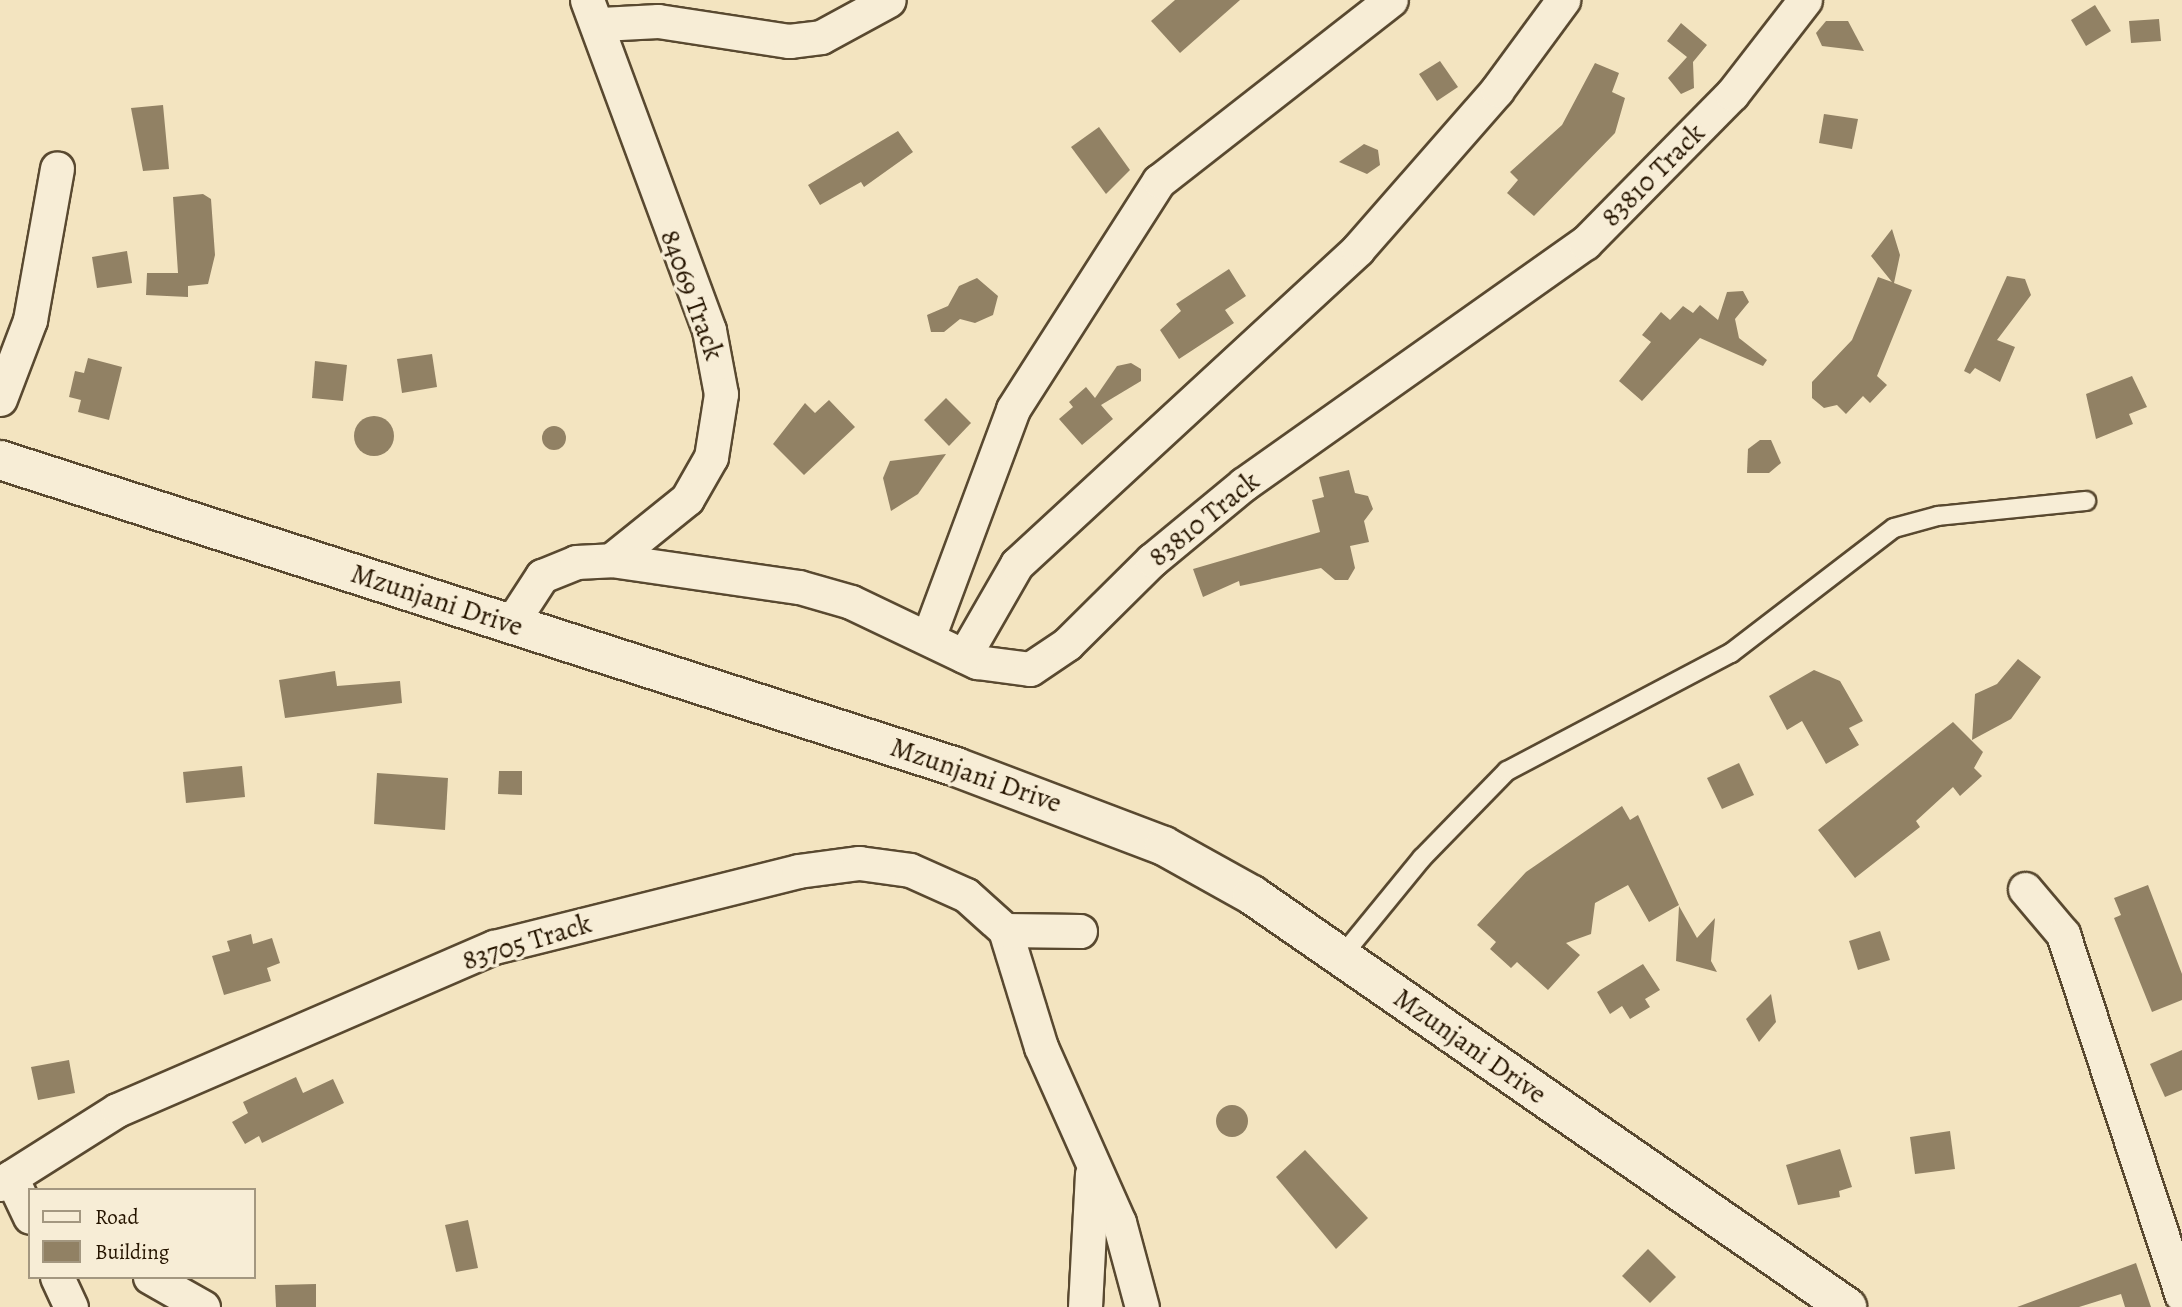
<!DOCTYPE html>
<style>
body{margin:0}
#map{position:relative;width:2182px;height:1307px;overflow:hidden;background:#f3e4c0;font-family:Alegreya,serif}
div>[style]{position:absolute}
.building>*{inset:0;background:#918164}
.round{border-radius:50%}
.roads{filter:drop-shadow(2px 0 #594930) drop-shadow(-2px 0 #594930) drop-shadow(0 2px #594930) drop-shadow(0 -2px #594930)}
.service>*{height:18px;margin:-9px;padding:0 9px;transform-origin:9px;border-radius:9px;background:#f7edd6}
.minor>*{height:33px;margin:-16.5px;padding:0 16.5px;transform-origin:16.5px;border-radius:16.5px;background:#f7edd6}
.secondary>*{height:38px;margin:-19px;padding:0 19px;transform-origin:19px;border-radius:19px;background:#f7edd6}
span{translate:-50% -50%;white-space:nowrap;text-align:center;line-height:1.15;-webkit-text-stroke:7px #f7edd6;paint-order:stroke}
.street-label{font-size:28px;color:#261500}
.legend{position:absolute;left:28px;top:1188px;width:228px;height:91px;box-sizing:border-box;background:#f7edd6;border:2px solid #a39780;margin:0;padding:9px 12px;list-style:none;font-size:21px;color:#261500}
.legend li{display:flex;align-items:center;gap:14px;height:35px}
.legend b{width:35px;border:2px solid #a39780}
</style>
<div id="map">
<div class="building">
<div style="clip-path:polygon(1175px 0,1240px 0,1180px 53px,1151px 21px)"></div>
<div style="clip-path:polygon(2095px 5px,2111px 31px,2086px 46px,2071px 20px)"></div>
<div style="clip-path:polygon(2159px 19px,2161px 41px,2131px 43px,2129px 21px)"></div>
<div style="clip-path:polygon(1826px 21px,1848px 21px,1864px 51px,1822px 46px,1816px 33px)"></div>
<div style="clip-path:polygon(1681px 23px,1707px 45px,1693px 62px,1694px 88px,1681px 94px,1668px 78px,1687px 57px,1667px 41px)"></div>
<div style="clip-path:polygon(1440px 61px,1458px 87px,1437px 101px,1419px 74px)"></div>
<div style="clip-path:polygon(1595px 63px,1619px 73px,1612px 92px,1625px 98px,1615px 133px,1534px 216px,1507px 193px,1518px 180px,1510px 172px,1562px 125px)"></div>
<div style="clip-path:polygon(163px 105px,169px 169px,143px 171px,131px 108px)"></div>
<div style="clip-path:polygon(1824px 114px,1858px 119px,1852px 149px,1819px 143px)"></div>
<div style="clip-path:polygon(1099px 127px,1130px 170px,1106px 194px,1071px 147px)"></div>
<div style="clip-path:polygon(898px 131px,913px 152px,864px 187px,861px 182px,820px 205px,808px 185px)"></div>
<div style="clip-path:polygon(1364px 144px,1378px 150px,1380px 165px,1367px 174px,1339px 162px)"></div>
<div style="clip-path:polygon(203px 194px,211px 199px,215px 255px,208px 284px,188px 286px,188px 297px,146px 295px,147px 273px,178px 273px,173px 197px)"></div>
<div style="clip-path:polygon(1892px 229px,1900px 255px,1894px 283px,1912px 290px,1877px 376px,1887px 385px,1870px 403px,1863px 396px,1846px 414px,1837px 405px,1824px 408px,1812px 398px,1812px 382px,1852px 340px,1878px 277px,1892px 282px,1871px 256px)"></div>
<div style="clip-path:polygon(127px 251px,132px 283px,97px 288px,92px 257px)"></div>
<div style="clip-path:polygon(1229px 269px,1246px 296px,1225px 310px,1234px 323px,1179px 359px,1160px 330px,1181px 311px,1176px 304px)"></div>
<div style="clip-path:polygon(2007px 276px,2025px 279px,2031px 295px,1997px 340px,2015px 347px,2000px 382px,1975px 368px,1970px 374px,1964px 371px)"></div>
<div style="clip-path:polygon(977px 278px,998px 296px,993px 315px,975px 323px,960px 319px,944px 332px,931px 332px,927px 315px,948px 306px,959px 286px)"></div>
<div style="clip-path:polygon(1743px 291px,1749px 302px,1735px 319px,1739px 338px,1767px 360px,1763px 366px,1700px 338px,1642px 401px,1619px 381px,1651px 342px,1642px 335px,1661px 312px,1670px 320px,1683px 306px,1693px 313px,1700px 305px,1718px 320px,1727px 292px)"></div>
<div style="clip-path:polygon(432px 354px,437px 387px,402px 393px,397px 359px)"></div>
<div style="clip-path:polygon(88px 358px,122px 367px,109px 420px,78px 412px,81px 400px,69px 397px,75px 371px,84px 373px)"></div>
<div style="clip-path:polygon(315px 361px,347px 365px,343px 401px,312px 398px)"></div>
<div style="clip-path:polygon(1131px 363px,1141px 369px,1141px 381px,1101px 405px,1113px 419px,1082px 445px,1059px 419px,1073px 407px,1069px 402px,1086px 387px,1095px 398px,1117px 366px)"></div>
<div style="clip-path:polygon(2132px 376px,2147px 407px,2129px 414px,2133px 424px,2096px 439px,2086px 394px)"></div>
<div style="clip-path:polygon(946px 398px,971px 423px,949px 446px,924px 420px)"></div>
<div style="clip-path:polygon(829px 400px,855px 427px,804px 475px,773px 444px,805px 403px,815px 413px)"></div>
<div class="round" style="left:354px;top:416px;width:40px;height:40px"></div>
<div class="round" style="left:542px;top:426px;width:24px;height:24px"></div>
<div style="clip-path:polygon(1760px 440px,1771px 440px,1781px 463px,1769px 473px,1747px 473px,1748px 449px)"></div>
<div style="clip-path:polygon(946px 454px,918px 494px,891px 511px,883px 478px,890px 461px)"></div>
<div style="clip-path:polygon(1349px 470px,1355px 493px,1368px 496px,1373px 509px,1364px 521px,1369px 542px,1350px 546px,1355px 568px,1348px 580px,1335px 580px,1321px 568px,1240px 586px,1239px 581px,1203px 597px,1193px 569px,1320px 532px,1312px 500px,1324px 497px,1319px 477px)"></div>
<div style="clip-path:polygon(2018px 659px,2041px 677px,2011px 719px,1972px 740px,1975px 694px,1997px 684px)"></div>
<div style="clip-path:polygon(1814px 670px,1840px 681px,1863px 721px,1849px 728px,1859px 745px,1826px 764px,1802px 721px,1787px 730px,1769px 696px)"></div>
<div style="clip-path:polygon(335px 671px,337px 686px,400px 681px,402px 703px,285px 718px,279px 680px)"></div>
<div style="clip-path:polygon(1953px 722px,1983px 752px,1974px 768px,1982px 776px,1960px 796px,1953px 787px,1916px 821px,1920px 827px,1855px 878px,1818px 830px)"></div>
<div style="clip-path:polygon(1739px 763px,1754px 795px,1722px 809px,1707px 778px)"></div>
<div style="clip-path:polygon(242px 766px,245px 797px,186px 803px,183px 772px)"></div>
<div style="clip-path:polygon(499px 771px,522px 771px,522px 795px,498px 794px)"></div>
<div style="clip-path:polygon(377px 773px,448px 778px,445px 830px,374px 824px)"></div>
<div style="clip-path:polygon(1622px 806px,1630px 820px,1638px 815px,1679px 905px,1649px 922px,1628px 885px,1595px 903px,1591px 934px,1566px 943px,1580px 955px,1548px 990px,1517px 962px,1511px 968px,1490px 949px,1496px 942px,1477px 925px,1526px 872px)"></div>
<div style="clip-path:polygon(2148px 885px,2182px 974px,2182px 1000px,2152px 1012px,2114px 918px,2121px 915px,2114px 898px)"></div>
<div style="clip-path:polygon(1679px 906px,1697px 938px,1715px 918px,1711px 961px,1717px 972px,1676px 961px)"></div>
<div style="clip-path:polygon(1880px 931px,1890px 960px,1858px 970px,1849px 941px)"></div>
<div style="clip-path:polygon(251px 934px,253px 944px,272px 938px,280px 963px,267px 968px,271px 981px,224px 995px,212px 956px,230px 951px,227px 941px)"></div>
<div style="clip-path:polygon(1643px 964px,1660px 990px,1645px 999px,1650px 1007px,1630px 1019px,1622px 1006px,1610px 1014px,1597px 992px)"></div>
<div style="clip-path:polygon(1771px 994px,1776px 1022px,1759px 1042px,1746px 1019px)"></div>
<div style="clip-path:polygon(2182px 1050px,2182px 1090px,2165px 1097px,2150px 1064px)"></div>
<div style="clip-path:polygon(69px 1060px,75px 1093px,38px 1100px,31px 1067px)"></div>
<div style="clip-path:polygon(296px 1077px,303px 1093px,333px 1079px,344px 1103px,262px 1143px,259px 1136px,245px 1144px,232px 1122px,248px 1113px,243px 1102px)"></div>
<div class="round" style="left:1216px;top:1105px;width:32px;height:32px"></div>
<div style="clip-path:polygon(1950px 1131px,1955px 1169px,1915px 1174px,1910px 1137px)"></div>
<div style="clip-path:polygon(1840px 1149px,1852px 1187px,1839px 1191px,1840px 1197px,1798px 1205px,1786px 1165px)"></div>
<div style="clip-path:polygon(1305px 1150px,1368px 1218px,1336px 1249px,1276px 1177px)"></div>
<div style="clip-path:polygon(468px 1220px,478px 1268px,456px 1272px,445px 1225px)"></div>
<div style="clip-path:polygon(1648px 1249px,1676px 1277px,1650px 1303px,1622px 1276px)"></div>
<div style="clip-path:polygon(2136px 1263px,2151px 1307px,2125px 1307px,2121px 1294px,2079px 1307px,2017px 1307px)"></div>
<div style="clip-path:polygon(316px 1284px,316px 1307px,276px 1307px,275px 1285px)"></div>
</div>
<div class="roads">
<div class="service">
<div style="left:1341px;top:957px;width:128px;rotate:-50.7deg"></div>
<div style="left:1422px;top:858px;width:122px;rotate:-45.7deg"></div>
<div style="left:1507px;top:771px;width:253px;rotate:-27.8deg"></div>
<div style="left:1731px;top:653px;width:205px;rotate:-37.5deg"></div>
<div style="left:1894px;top:528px;width:46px;rotate:-15.3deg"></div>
<div style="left:1938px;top:516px;width:149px;rotate:-5.8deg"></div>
</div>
<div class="minor">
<div style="left:587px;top:0;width:352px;rotate:69.7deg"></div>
<div style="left:709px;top:330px;width:65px;rotate:79.4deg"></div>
<div style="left:721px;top:394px;width:64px;rotate:99deg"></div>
<div style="left:711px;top:457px;width:48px;rotate:119.7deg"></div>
<div style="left:687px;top:499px;width:97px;rotate:141.2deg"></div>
<div style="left:601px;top:24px;width:57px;rotate:-3deg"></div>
<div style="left:658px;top:21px;width:133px;rotate:8.7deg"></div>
<div style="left:789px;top:41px;width:32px;rotate:-7deg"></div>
<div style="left:821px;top:37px;width:77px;rotate:-28.6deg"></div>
<div style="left:0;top:399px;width:85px;rotate:-69.2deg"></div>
<div style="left:30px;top:320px;width:154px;rotate:-79.9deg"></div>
<div style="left:510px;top:625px;width:59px;rotate:-56.9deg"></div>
<div style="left:542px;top:576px;width:37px;rotate:-22deg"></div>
<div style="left:576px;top:562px;width:35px;rotate:-3deg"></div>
<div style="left:611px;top:560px;width:190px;rotate:8.2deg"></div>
<div style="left:799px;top:587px;width:54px;rotate:16.1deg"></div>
<div style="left:851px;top:602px;width:140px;rotate:25.5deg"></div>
<div style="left:977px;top:662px;width:53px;rotate:7.5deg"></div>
<div style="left:1030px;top:669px;width:45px;rotate:-34deg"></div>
<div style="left:1067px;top:644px;width:120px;rotate:-44.7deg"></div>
<div style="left:1152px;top:560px;width:119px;rotate:-39.6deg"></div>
<div style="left:1244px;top:484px;width:418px;rotate:-35.3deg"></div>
<div style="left:1585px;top:243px;width:209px;rotate:-45.4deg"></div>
<div style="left:1732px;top:94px;width:119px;rotate:-52.2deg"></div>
<div style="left:928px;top:638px;width:244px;rotate:-69.6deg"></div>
<div style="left:1013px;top:409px;width:271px;rotate:-57.4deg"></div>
<div style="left:1159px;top:181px;width:294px;rotate:-38deg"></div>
<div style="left:964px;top:656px;width:106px;rotate:-60.1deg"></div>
<div style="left:1017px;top:564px;width:464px;rotate:-42.7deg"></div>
<div style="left:1358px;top:249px;width:211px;rotate:-48.8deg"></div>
<div style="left:1497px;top:90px;width:112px;rotate:-53.7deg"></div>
<div style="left:2025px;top:889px;width:59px;rotate:49.8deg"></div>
<div style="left:2063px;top:934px;width:380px;rotate:71.8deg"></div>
<div style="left:1005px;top:930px;width:122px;rotate:72.9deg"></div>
<div style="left:1041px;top:1047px;width:192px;rotate:66deg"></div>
<div style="left:1119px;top:1222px;width:88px;rotate:74.9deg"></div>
<div style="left:11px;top:1177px;width:44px;rotate:64.6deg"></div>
<div style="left:0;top:1184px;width:138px;rotate:-32.3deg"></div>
<div style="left:117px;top:1110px;width:411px;rotate:-23.4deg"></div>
<div style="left:494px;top:947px;width:313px;rotate:-14deg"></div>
<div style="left:798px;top:871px;width:62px;rotate:-7.5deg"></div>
<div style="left:859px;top:863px;width:51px;rotate:7.8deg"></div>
<div style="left:910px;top:870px;width:61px;rotate:24.1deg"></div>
<div style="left:966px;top:895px;width:52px;rotate:41.9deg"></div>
<div style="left:1005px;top:930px;width:75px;rotate:0.8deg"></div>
<div style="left:57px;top:1277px;width:33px;rotate:65deg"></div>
<div style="left:150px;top:1277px;width:61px;rotate:29.5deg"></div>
<div style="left:1085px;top:1307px;width:133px;rotate:-87deg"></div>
</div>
<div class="secondary">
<div style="left:0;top:460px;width:1004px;rotate:17.8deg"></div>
<div style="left:956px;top:767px;width:222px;rotate:20.8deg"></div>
<div style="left:1164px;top:846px;width:101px;rotate:29.1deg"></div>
<div style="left:1252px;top:895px;width:724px;rotate:34.7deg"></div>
</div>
</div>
<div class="street-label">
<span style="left:1653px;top:175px;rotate:-45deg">83810 Track</span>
<span style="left:692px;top:295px;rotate:70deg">84069 Track</span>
<span style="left:1204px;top:519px;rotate:-39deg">83810 Track</span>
<span style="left:437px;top:600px;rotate:18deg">Mzunjani Drive</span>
<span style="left:976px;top:775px;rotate:19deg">Mzunjani Drive</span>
<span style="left:527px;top:942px;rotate:-17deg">83705 Track</span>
<span style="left:1470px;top:1046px;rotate:35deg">Mzunjani Drive</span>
</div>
<ul class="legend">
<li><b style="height:9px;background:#f7edd6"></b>Road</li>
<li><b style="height:19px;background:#918164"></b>Building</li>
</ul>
</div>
